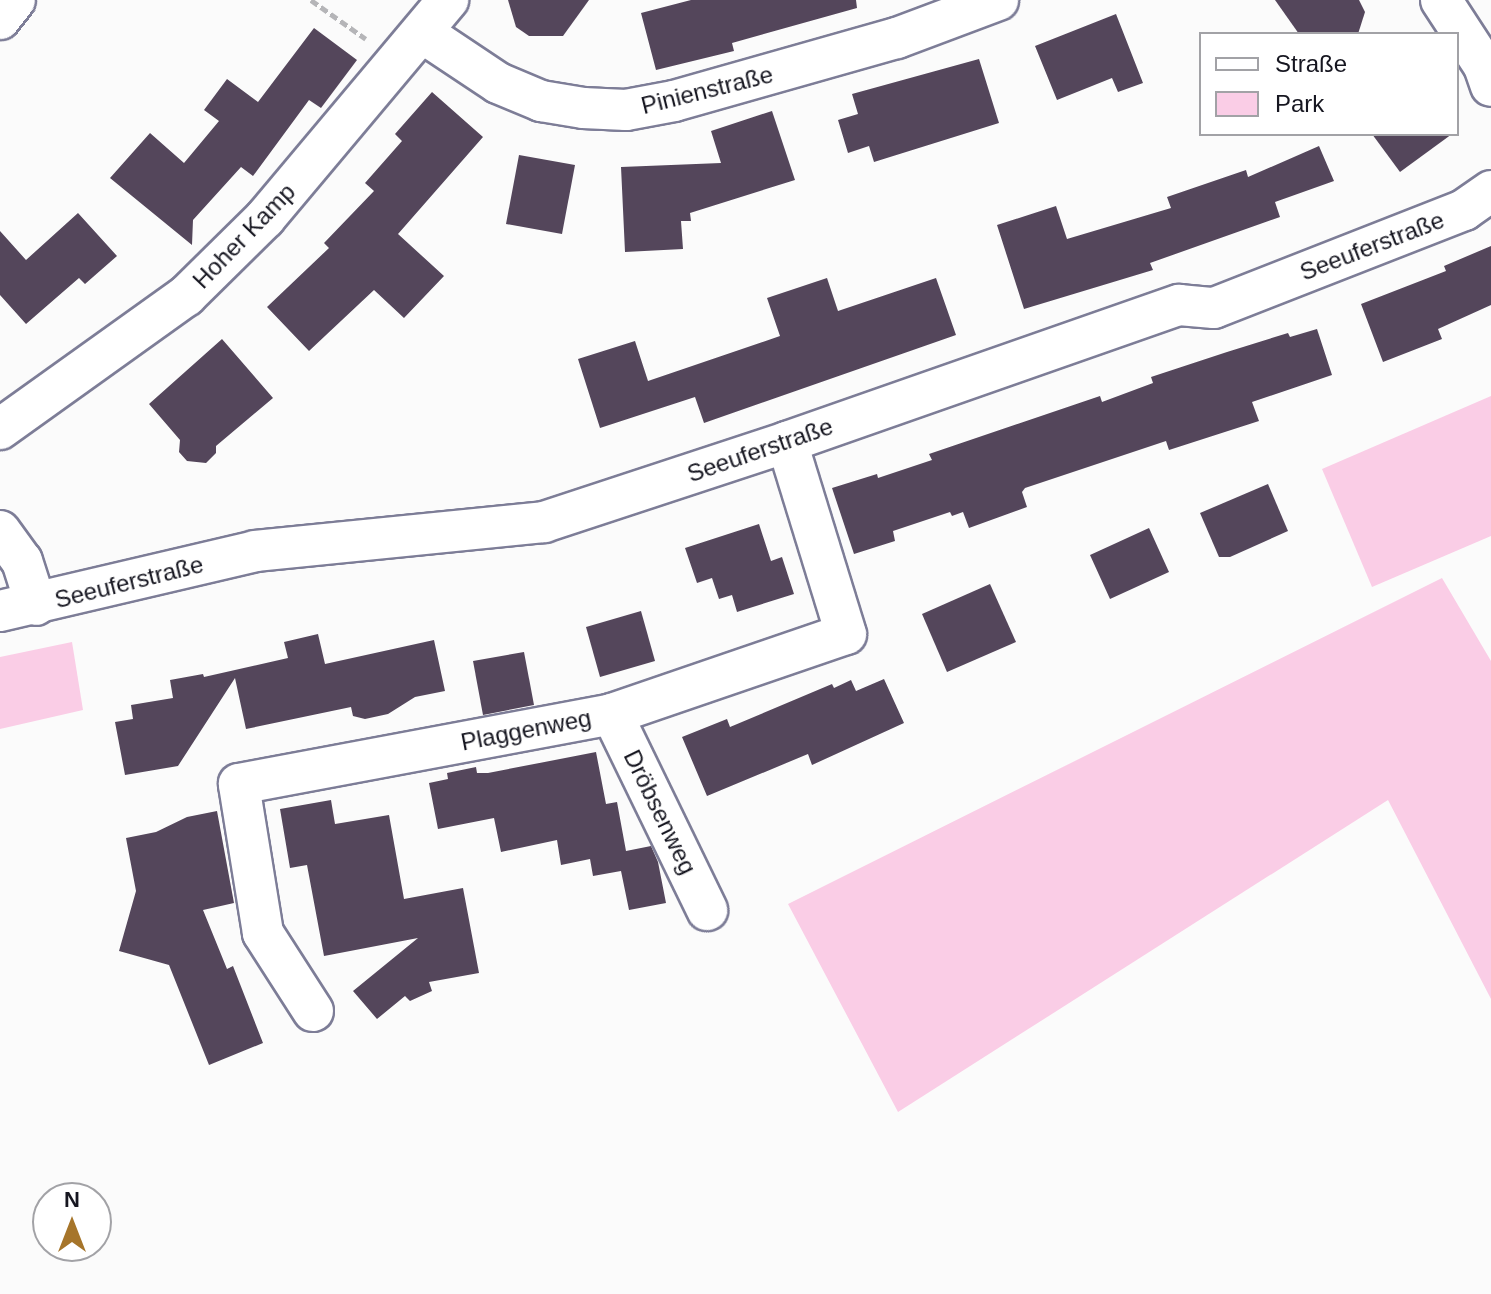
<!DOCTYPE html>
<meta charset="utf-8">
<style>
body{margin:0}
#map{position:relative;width:1491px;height:1294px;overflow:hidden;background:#fbfbfb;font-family:Arial,sans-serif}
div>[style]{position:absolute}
.green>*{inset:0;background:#facde6}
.building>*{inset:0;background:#54465b}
.path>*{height:5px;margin-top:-2.5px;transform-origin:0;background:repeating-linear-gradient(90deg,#b5b5b8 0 8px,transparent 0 12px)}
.roads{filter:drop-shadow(2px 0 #7d7d97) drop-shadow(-2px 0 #7d7d97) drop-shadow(0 2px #7d7d97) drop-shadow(0 -2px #7d7d97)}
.street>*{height:40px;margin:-20px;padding:0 20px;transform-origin:20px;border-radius:20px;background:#fff}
span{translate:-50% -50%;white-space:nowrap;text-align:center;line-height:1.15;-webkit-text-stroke:8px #fff;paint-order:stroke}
.street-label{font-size:24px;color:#161620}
.legend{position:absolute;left:1199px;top:32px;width:260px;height:104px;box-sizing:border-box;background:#fff;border:2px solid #a2a2a6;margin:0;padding:10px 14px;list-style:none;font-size:24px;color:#161620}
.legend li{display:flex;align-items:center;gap:16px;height:40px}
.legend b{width:40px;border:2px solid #a2a2a6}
.north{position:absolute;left:32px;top:1182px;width:80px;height:80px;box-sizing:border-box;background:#fff;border:2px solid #a2a2a6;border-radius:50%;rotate:0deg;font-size:22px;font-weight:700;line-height:32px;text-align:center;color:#161620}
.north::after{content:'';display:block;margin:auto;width:28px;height:36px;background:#a6752a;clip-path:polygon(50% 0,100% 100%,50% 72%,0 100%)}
</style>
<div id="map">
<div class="green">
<div style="clip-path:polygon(1491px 396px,1491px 536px,1372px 587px,1322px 469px)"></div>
<div style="clip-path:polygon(1442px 578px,1491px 661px,1491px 999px,1388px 800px,898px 1112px,788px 904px)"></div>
<div style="clip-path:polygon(72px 642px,83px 710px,0 729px,0 657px)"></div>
</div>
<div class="building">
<div style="clip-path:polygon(508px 0,589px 0,563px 36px,529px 36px,516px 27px)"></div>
<div style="clip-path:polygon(691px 0,856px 0,857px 8px,732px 43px,734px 51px,656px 70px,641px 13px)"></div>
<div style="clip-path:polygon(1275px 0,1359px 0,1365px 12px,1358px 34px,1299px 34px)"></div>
<div style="clip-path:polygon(1116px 14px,1143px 83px,1118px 92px,1112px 78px,1057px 100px,1035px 46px)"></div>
<div style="clip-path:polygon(314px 28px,357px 60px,321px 108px,309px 100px,253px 176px,241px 167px,193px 220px,192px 245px,110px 178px,150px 133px,184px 163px,219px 121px,204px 110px,227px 79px,258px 102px)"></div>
<div style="clip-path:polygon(979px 59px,999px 123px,874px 162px,869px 146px,848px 153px,838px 120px,858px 114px,852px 94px)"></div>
<div style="clip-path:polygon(432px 92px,483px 137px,398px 234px,444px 276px,404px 318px,374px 290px,309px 351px,267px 307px,329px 248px,324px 243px,374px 191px,365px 183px,402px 141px,395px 134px)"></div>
<div style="clip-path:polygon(772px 111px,795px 180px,690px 213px,691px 221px,681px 221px,683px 249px,625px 252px,621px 167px,721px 163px,711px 131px)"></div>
<div style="clip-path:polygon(1372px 134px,1452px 134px,1400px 172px)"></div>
<div style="clip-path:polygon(1319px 146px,1334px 181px,1275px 202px,1280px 217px,1150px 263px,1153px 270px,1024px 309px,997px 225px,1056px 206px,1067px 239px,1171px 208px,1167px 197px,1246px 170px,1248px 177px)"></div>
<div style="clip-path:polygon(519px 155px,575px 165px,562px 234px,506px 224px)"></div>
<div style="clip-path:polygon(78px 213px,117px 256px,85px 284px,79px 278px,26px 324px,0 295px,0 231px,26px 260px)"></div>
<div style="clip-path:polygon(1491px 246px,1491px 305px,1438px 329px,1442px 339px,1383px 362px,1361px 304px,1446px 271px,1444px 266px)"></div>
<div style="clip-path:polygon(827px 278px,838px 311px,936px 278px,956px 335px,704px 423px,695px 397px,600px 428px,578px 359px,635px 341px,648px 381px,780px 336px,767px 298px)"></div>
<div style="clip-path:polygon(1317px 329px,1332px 375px,1252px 402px,1259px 421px,1169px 450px,1166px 441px,1025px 488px,1022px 492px,1027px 507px,969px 528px,963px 512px,952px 516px,950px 512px,893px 531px,895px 541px,854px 554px,832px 488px,877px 474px,878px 478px,932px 460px,929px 454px,1100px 396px,1102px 402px,1153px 383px,1151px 377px,1227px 352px,1288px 333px,1290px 337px)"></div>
<div style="clip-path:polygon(222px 339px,273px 398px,216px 446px,216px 453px,206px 463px,187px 461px,179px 452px,180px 440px,149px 404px)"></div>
<div style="clip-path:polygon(1268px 484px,1288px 531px,1230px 557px,1219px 557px,1200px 513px)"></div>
<div style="clip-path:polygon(759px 524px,771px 561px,782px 557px,794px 594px,737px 612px,732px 595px,719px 599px,712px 578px,697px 583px,685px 548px)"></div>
<div style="clip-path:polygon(1149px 528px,1169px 572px,1110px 599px,1090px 555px)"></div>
<div style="clip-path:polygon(990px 584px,1016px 642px,947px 672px,922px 614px)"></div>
<div style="clip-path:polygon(641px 611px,655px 661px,600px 677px,586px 627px)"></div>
<div style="clip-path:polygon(318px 634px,325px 664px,434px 640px,445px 691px,415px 697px,388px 714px,365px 719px,353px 716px,351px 707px,246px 729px,235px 678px,178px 766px,125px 775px,115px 722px,133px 719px,131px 705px,173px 698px,170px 680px,203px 674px,204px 677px,288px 658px,284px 642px)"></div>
<div style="clip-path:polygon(524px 652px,534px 705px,483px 715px,473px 661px)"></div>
<div style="clip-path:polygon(884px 679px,904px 723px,812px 765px,808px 754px,707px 796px,682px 737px,727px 719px,730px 727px,832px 684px,834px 688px,851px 680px,856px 691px)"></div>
<div style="clip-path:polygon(596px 752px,606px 804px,617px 802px,626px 851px,651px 846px,658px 862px,666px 903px,629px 910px,621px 871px,593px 876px,590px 859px,561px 865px,557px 840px,501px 852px,494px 818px,438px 829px,429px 783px,448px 779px,447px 773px,476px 767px,477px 773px,488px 773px)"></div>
<div style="clip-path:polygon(331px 800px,335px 824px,389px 815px,404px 899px,463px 888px,479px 973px,429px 982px,432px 991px,410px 1001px,405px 996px,377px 1019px,353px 991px,418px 938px,324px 956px,307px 865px,290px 868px,280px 809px)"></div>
<div style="clip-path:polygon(217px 811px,234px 903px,203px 910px,227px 969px,233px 966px,263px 1043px,209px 1065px,169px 965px,119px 951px,136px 891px,126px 838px,156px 832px,187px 817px)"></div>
</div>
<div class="path">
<div style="left:311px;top:0;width:67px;rotate:35.3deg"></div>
</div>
<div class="roads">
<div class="street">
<div style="left:1441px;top:0;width:79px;rotate:56.9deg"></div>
<div style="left:1484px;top:66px;width:21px;rotate:71deg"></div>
<div style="left:0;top:19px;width:24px;rotate:-52deg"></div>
<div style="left:423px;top:33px;width:90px;rotate:33.7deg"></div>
<div style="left:498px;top:83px;width:47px;rotate:22.7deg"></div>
<div style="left:541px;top:101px;width:43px;rotate:9.5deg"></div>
<div style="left:583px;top:108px;width:43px;rotate:2.7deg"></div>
<div style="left:626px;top:110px;width:49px;rotate:-10.6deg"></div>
<div style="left:674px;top:101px;width:232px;rotate:-15.8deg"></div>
<div style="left:897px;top:38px;width:108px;rotate:-20.6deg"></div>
<div style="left:0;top:429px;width:229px;rotate:-35.6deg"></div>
<div style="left:186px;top:296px;width:111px;rotate:-44.6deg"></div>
<div style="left:265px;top:218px;width:285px;rotate:-50deg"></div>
<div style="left:0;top:531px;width:37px;rotate:54deg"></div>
<div style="left:22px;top:561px;width:46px;rotate:72.3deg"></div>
<div style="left:0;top:611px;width:262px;rotate:-13.2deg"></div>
<div style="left:255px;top:551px;width:290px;rotate:-5.7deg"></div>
<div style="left:544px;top:522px;width:256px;rotate:-18.2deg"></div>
<div style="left:787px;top:442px;width:415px;rotate:-19.3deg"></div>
<div style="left:1179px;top:305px;width:35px;rotate:5deg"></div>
<div style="left:1214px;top:308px;width:269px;rotate:-21.4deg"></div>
<div style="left:1464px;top:210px;width:33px;rotate:-35deg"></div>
<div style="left:612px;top:714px;width:218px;rotate:64.1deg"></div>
<div style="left:313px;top:1011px;width:93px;rotate:-122.7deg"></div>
<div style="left:263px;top:933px;width:151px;rotate:-99.2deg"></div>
<div style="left:239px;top:784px;width:380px;rotate:-10.6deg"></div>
<div style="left:612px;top:714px;width:247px;rotate:-18.9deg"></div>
<div style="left:846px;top:634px;width:201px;rotate:-107.1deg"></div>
</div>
</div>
<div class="street-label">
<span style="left:707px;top:90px;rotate:-14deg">Pinienstraße</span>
<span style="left:244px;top:236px;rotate:-46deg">Hoher Kamp</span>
<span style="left:1372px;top:246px;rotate:-21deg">Seeuferstraße</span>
<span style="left:760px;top:450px;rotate:-19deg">Seeuferstraße</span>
<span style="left:129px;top:582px;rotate:-14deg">Seeuferstraße</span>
<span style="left:526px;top:730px;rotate:-11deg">Plaggenweg</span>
<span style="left:660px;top:812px;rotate:64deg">Dröbsenweg</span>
</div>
<ul class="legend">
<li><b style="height:10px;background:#fff"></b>Straße</li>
<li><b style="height:22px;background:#facde6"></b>Park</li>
</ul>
<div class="north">N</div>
</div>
